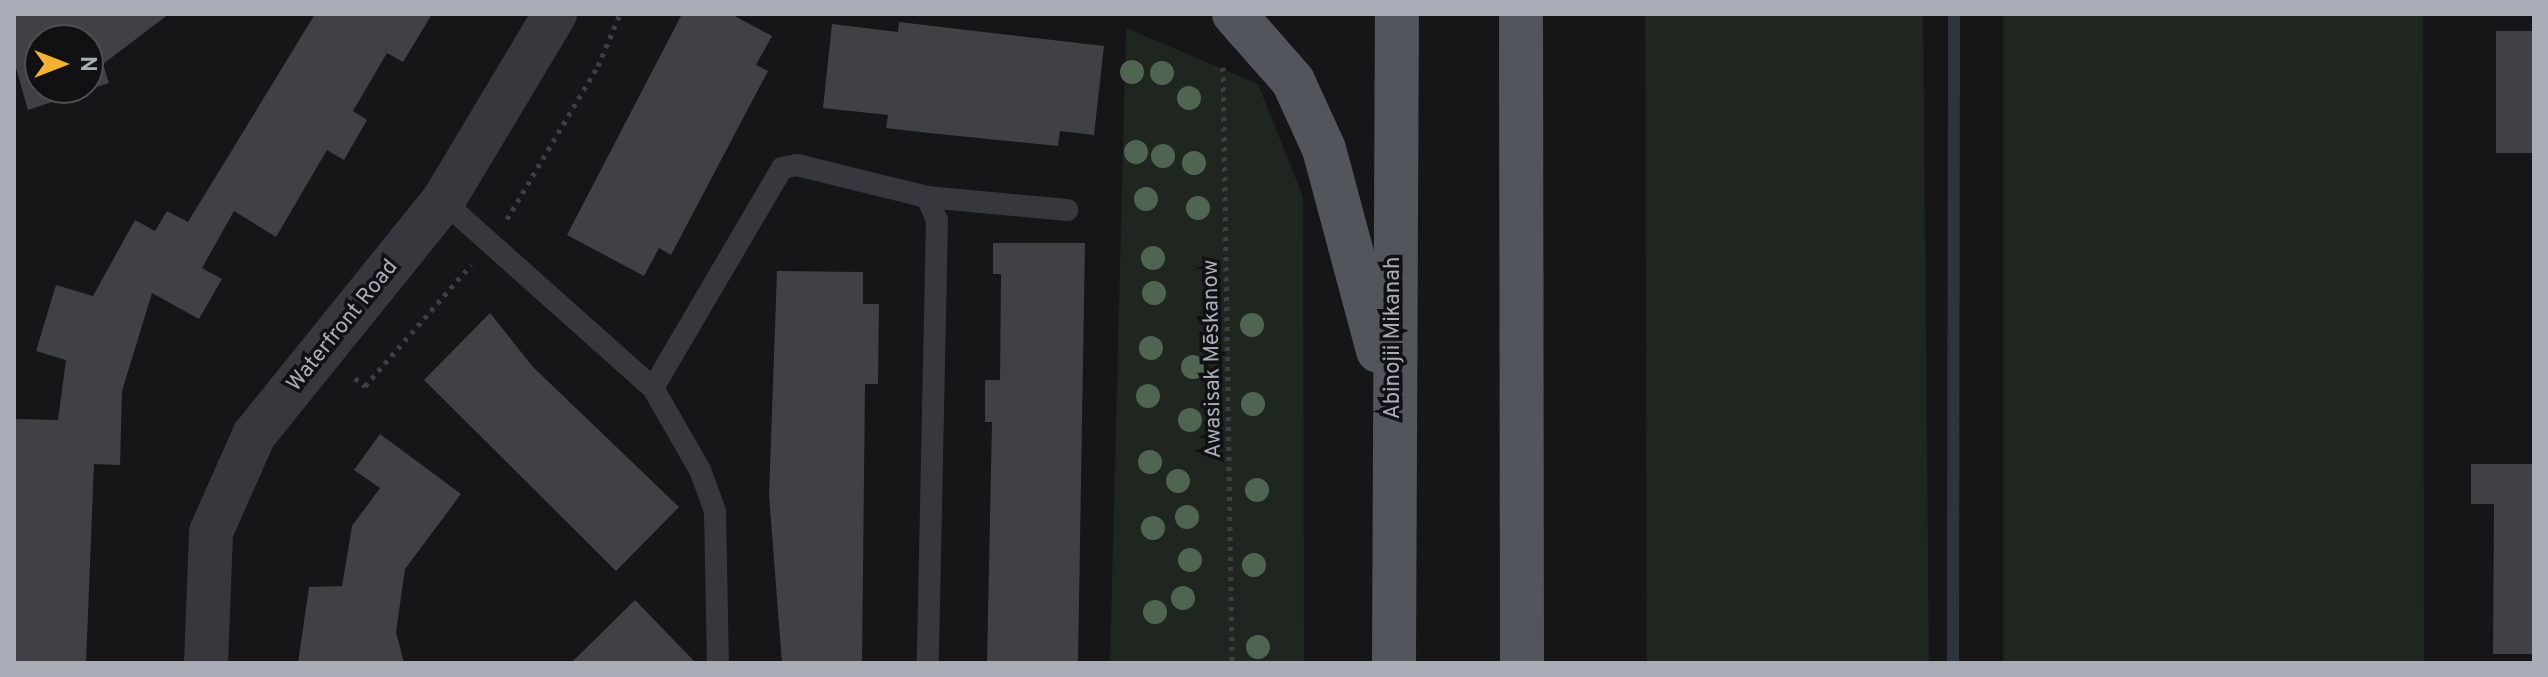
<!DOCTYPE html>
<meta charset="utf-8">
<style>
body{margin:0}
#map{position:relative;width:2548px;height:677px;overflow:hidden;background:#161618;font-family:Overpass,sans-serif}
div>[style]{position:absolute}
.green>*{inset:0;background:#1e261f}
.stream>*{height:12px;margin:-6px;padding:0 6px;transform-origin:6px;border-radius:6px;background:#2c353c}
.building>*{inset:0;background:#404145}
.path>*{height:5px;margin-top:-2.5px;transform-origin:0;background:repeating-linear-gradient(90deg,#3d3f44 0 4px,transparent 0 10px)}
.service>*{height:22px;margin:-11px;padding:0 11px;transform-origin:11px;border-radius:11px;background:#37383d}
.minor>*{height:44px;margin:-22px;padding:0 22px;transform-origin:22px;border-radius:22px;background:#37383d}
.primary>*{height:44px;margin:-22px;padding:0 22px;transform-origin:22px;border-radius:22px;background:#53555c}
.trees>*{width:24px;height:24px;margin:-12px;border-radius:50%;background:#506452}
span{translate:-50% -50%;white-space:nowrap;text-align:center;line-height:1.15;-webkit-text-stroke:7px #111113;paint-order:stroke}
.street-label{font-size:22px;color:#a8adb8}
.frame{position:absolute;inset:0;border:16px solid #a8adb8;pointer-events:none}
.north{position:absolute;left:24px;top:24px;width:80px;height:80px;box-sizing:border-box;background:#111113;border:2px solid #4d4f55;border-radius:50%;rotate:90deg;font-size:22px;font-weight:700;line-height:32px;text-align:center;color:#a8adb8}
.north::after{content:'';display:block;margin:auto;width:28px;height:36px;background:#f2b134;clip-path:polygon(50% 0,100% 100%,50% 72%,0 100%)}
</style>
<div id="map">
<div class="green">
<div style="clip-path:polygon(1645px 14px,1923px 14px,1929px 663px,1647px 663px)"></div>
<div style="clip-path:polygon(2003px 14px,2423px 14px,2424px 663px,2003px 663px)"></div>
<div style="clip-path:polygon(1126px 28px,1258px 84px,1303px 197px,1304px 663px,1110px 663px)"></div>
</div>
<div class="stream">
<div style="left:1953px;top:663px;width:649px;rotate:-89.91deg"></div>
</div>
<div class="building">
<div style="clip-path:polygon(evenodd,14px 14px,169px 14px,103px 64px,109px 83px,28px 110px,14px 61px,14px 14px,40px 40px,88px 40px,88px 88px,40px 88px,40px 40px)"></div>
<div style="clip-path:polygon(315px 14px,432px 14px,403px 62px,387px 53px,353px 111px,367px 120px,344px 160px,327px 150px,276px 237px,234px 211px,202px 268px,222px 279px,199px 319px,152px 293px,122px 391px,120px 465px,94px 464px,86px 663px,14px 663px,15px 419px,58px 420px,66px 360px,36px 351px,56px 285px,93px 296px,135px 220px,155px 231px,167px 211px,188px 222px)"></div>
<div style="clip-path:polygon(682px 14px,731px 14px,772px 36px,756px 65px,768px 71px,671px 255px,659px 248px,644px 276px,567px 235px)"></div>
<div style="clip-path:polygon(899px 22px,1104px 46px,1094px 135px,1060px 131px,1058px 146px,929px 133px,886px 128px,888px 115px,823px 108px,832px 24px,898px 32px)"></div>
<div style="clip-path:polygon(2496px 31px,2534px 31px,2534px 153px,2496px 153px)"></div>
<div style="clip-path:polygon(993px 243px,1085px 243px,1078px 663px,987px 662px,992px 422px,985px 422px,985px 380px,1000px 380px,1001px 274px,993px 274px)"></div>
<div style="clip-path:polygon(777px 271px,863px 272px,863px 304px,879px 304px,878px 384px,865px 384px,862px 663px,782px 663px,769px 495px)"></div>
<div style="clip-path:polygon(490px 313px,533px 367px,679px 507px,616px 571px,424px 380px)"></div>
<div style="clip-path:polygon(380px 434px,461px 494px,405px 569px,396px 632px,404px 663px,298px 663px,309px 587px,342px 586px,352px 526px,380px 488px,354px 470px)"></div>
<div style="clip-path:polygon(2471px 464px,2534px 464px,2534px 654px,2493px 654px,2494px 504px,2471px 504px)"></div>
<div style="clip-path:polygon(635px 600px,696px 663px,571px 663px)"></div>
</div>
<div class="path">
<div style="left:1223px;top:67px;width:596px;rotate:89.13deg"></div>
<div style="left:507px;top:219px;width:178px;rotate:-59.3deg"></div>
<div style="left:598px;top:66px;width:56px;rotate:-67.1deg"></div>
<div style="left:355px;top:378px;width:13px;rotate:39deg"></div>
<div style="left:365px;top:386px;width:161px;rotate:-48.8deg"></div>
</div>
<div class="service">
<div style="left:927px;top:197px;width:141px;rotate:5.3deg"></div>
<div style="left:443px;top:201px;width:281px;rotate:41.7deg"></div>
<div style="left:653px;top:388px;width:95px;rotate:60.2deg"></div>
<div style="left:700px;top:470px;width:44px;rotate:69.9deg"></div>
<div style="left:715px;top:511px;width:152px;rotate:88.9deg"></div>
<div style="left:653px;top:388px;width:255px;rotate:-59.6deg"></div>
<div style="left:782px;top:168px;width:15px;rotate:-11deg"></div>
<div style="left:797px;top:165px;width:134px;rotate:13.8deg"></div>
<div style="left:927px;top:197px;width:25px;rotate:67deg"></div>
<div style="left:937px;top:220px;width:443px;rotate:91.2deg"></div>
</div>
<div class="minor">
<div style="left:206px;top:663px;width:131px;rotate:-87.8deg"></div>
<div style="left:211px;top:532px;width:106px;rotate:-66.1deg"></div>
<div style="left:254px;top:435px;width:301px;rotate:-51.1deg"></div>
<div style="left:443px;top:201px;width:218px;rotate:-59.1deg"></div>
</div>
<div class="primary">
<div style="left:1234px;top:14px;width:89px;rotate:48.6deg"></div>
<div style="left:1293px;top:81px;width:75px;rotate:65.5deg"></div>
<div style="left:1324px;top:149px;width:209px;rotate:75deg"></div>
<div style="left:1521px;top:14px;width:649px;rotate:89.91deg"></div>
<div style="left:1394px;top:663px;width:649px;rotate:-89.74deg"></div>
</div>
<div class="trees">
<div style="left:1132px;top:72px"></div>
<div style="left:1162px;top:73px"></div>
<div style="left:1189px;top:98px"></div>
<div style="left:1136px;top:152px"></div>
<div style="left:1163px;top:156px"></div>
<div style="left:1194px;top:163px"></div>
<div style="left:1146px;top:199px"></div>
<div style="left:1198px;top:208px"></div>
<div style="left:1153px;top:258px"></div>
<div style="left:1154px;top:293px"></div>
<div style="left:1252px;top:325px"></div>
<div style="left:1151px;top:348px"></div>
<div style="left:1193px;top:367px"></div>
<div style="left:1148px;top:396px"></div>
<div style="left:1253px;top:404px"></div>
<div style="left:1190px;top:420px"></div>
<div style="left:1150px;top:462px"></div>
<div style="left:1178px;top:481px"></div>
<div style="left:1257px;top:490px"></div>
<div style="left:1187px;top:517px"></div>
<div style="left:1153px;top:528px"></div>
<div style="left:1190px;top:560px"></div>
<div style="left:1254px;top:565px"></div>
<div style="left:1183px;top:598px"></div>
<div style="left:1155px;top:612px"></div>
<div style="left:1258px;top:647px"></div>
</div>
<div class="street-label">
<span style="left:343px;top:326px;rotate:-51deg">Waterfront Road</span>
<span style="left:1394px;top:338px;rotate:-90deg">Abinojii Mikanah</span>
<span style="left:1213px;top:359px;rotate:-91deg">Awasisak Mēskanow</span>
</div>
<div class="frame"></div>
<div class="north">N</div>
</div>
